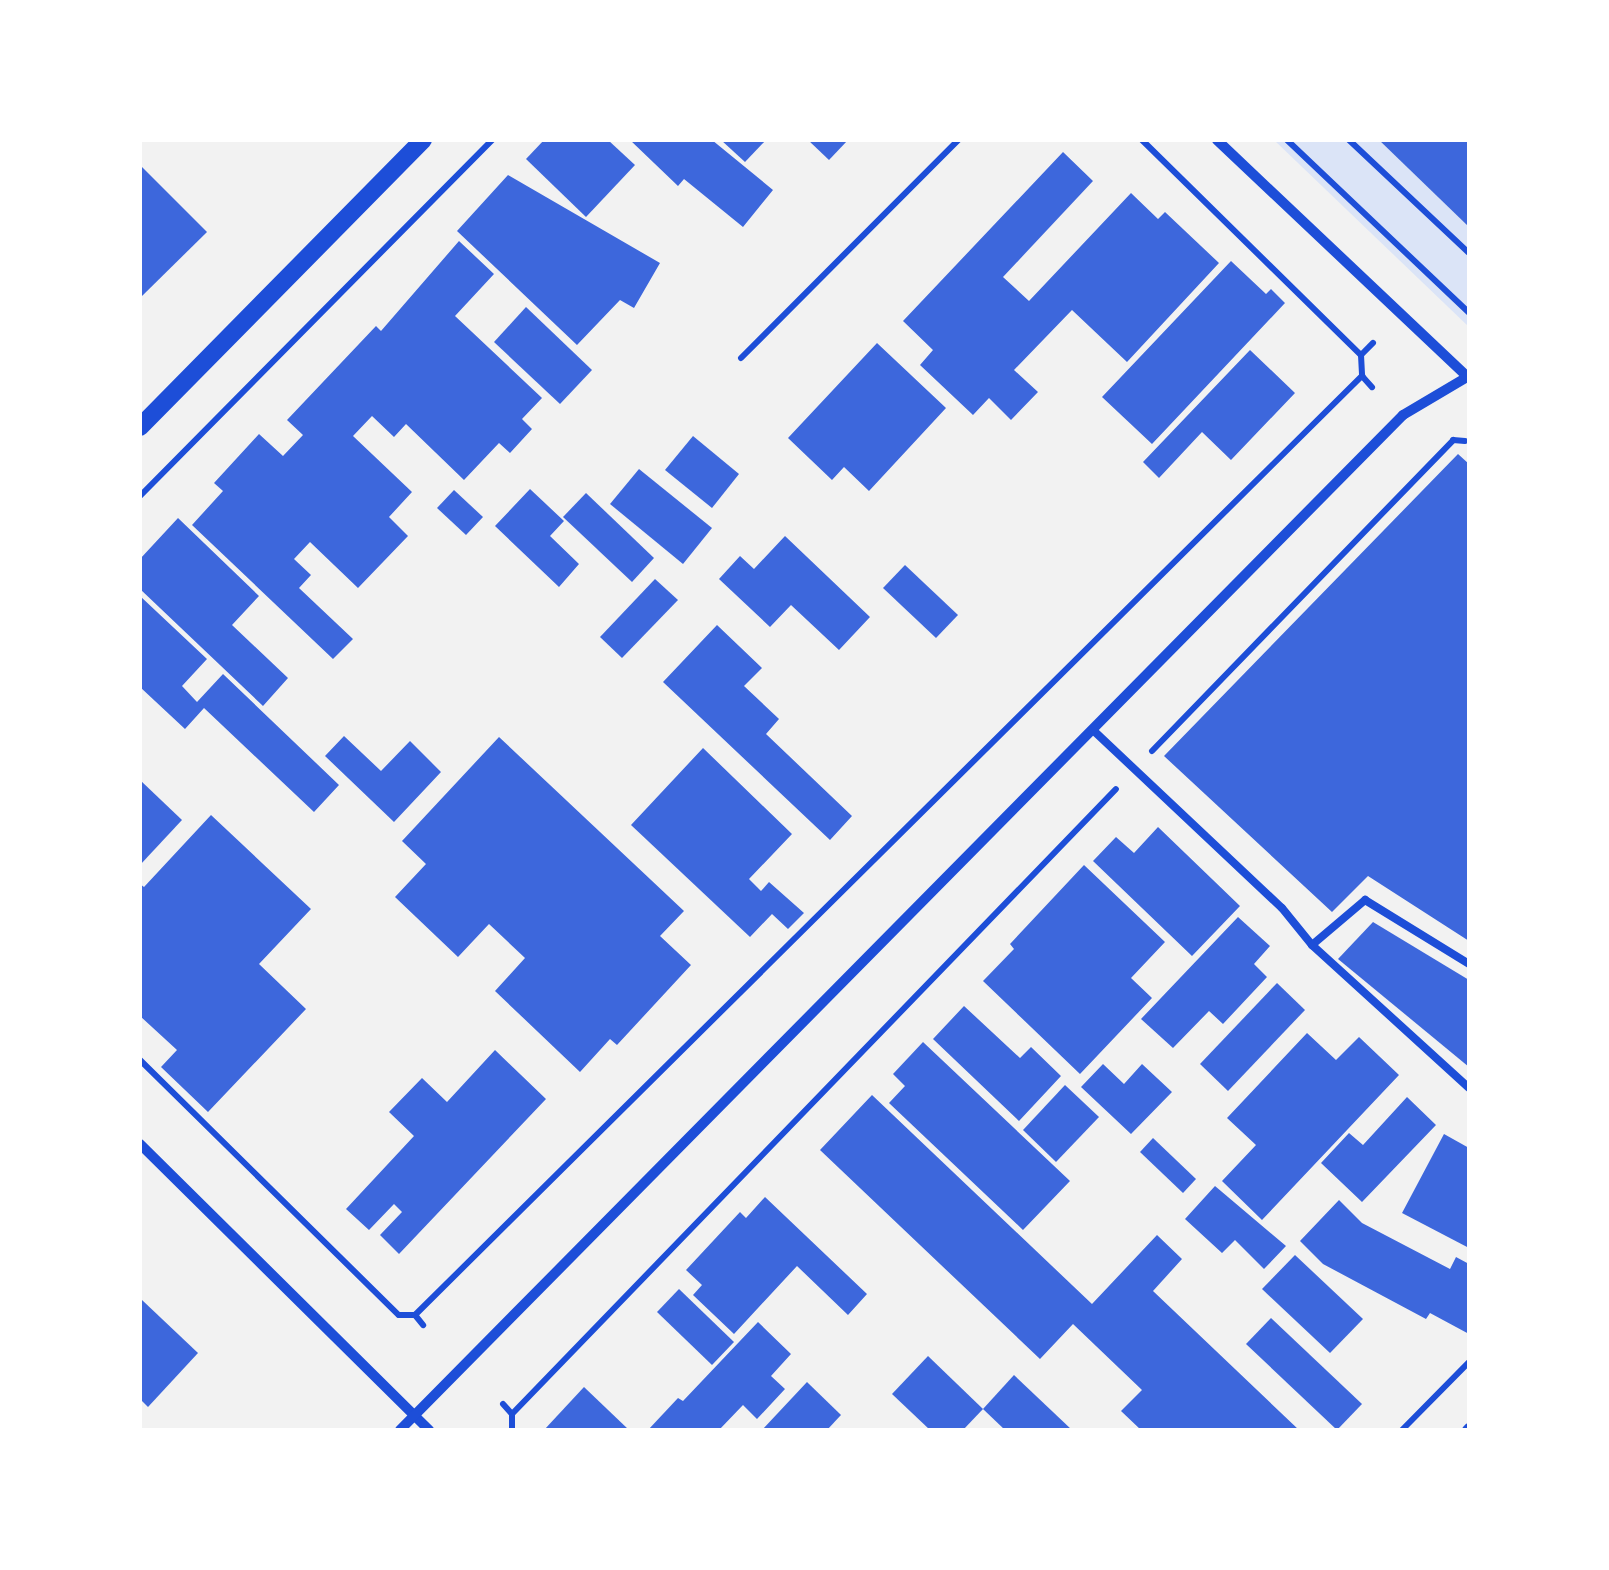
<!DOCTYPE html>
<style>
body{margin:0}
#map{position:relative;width:1609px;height:1570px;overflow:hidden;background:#f2f2f2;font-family:Inter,sans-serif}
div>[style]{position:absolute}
.green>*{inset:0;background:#dbe4f7}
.building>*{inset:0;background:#3d67dc}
.path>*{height:6px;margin:-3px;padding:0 3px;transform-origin:3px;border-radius:3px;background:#1d4ed8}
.service>*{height:8px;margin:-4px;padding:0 4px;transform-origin:4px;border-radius:4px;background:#1d4ed8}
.minor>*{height:10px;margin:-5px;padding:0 5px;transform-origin:5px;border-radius:5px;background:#1d4ed8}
.tertiary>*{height:18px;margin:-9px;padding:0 9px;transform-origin:9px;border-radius:9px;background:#1d4ed8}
span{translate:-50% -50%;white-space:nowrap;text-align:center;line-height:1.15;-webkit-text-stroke:9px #fff;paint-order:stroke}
.frame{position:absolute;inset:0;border:142px solid #fff;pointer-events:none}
</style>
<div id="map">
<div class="green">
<div style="clip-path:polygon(1274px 140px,1379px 140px,1469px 227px,1469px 327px)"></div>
</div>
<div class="building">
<div style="clip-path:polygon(544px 140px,608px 140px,635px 165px,586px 217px,526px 159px)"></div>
<div style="clip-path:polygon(630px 140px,712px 140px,773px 190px,743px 227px,684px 179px,678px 186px)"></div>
<div style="clip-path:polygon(721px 140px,766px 140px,745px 162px)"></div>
<div style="clip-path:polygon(808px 140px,848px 140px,829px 160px)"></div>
<div style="clip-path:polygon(1379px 140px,1469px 140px,1469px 227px)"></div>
<div style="clip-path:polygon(1063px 152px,1093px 181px,1003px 277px,1029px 301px,1131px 193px,1158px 219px,1165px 212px,1219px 263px,1127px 362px,1072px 310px,1014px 370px,1038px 392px,1011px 420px,989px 398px,973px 415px,920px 365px,933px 350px,903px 321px)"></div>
<div style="clip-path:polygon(140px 165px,207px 232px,140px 298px)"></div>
<div style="clip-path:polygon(508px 175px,660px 263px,634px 308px,620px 300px,577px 345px,457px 231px)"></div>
<div style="clip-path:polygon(459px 241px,494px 274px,455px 316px,542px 398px,522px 419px,532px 429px,510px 453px,499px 443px,464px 480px,406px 424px,394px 437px,372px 416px,353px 436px,412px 492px,389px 517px,408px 536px,358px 588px,310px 542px,294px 559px,311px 575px,299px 588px,353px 639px,333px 659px,192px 525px,223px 491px,214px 483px,259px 434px,283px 456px,303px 435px,287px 420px,376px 326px,381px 331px)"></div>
<div style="clip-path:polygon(1231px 261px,1266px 294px,1271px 289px,1285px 303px,1152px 444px,1102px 397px)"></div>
<div style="clip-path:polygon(526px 307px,592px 370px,560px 404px,494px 342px)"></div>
<div style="clip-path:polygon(877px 343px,946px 408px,869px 491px,844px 467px,832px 480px,788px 438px)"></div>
<div style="clip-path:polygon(1250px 350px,1295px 393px,1231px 460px,1202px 432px,1159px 478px,1143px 462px)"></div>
<div style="clip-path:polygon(693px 436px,739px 474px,712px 508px,665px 470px)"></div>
<div style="clip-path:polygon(1458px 454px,1469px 464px,1469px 941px,1368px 876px,1332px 912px,1164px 756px)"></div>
<div style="clip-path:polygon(639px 469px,712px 528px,683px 564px,610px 504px)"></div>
<div style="clip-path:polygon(530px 489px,564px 521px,550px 536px,579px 564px,559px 587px,495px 526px)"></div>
<div style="clip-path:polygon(454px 490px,483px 517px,466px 535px,437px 508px)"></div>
<div style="clip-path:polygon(586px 493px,654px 558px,632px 582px,563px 517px)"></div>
<div style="clip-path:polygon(178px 518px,259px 596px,232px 625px,288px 678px,263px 706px,140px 589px,140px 559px)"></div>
<div style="clip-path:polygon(785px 536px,870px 617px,839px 650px,791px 605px,770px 627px,719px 579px,740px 556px,754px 569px)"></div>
<div style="clip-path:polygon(905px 565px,958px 615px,936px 638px,883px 588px)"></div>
<div style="clip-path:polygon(655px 579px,678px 600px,622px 658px,600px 637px)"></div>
<div style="clip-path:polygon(140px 596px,207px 659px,182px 686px,197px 702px,223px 674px,339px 785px,314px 812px,204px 708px,185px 729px,140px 687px)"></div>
<div style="clip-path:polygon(717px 625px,762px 668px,744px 686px,779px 719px,766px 734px,852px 816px,830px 840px,663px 682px)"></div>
<div style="clip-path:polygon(344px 736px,381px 771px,410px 741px,441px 772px,394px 822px,325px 756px)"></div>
<div style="clip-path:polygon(499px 737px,684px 911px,660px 936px,691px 965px,617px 1045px,610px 1039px,580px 1072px,495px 991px,525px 958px,489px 924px,458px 957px,395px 897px,426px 864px,402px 841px)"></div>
<div style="clip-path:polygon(703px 748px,792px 834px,749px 879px,761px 891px,769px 882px,804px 913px,788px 929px,772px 914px,750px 937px,631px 825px)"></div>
<div style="clip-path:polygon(140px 780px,182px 820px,140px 865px)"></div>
<div style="clip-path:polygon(211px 815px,311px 909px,259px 964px,306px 1009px,208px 1112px,161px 1067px,177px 1050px,140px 1016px,140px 884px,144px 887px)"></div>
<div style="clip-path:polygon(1158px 827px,1240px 906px,1192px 956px,1093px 861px,1116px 837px,1134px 853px)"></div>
<div style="clip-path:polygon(1084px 865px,1165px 942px,1131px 978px,1152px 998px,1080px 1074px,983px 981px,1014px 949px,1010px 944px)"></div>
<div style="clip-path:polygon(1238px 917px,1270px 946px,1254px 964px,1267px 977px,1223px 1024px,1209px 1011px,1173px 1048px,1141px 1019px)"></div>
<div style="clip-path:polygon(1373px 922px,1469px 980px,1469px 1067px,1338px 959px)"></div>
<div style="clip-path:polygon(1277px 983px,1305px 1010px,1228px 1091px,1200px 1064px)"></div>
<div style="clip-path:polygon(964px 1006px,1020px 1058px,1031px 1047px,1061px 1076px,1019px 1121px,933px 1039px)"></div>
<div style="clip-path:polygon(1307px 1033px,1336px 1060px,1359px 1037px,1399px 1075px,1262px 1220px,1222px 1181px,1256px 1145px,1227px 1118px)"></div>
<div style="clip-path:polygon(923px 1042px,1070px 1181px,1023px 1230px,889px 1103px,905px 1086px,893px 1074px)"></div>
<div style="clip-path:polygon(495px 1050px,546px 1099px,399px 1254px,380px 1235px,402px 1212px,394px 1204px,369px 1230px,346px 1209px,414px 1136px,389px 1112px,422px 1078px,447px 1102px)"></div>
<div style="clip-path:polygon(1103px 1064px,1124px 1084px,1142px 1064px,1172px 1092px,1131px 1134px,1081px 1087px)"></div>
<div style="clip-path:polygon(1065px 1085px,1099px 1117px,1056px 1162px,1023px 1130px)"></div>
<div style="clip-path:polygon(872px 1095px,1092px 1304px,1157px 1235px,1182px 1259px,1153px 1291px,1299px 1430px,1141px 1430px,1121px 1411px,1142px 1390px,1073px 1324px,1040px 1359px,820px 1150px)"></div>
<div style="clip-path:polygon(1407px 1097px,1436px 1125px,1362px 1202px,1321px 1163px,1349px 1133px,1363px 1145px)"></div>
<div style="clip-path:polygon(1444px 1134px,1469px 1148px,1469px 1248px,1402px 1213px)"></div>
<div style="clip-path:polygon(1153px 1138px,1196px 1179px,1183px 1193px,1140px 1152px)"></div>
<div style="clip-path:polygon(1215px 1186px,1286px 1246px,1264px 1269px,1235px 1240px,1222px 1253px,1185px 1219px)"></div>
<div style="clip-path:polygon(765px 1197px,867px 1294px,848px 1315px,797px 1266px,734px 1334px,693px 1295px,702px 1285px,686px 1270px,740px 1212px,746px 1218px)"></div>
<div style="clip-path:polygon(1339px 1200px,1362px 1223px,1450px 1269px,1456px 1257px,1469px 1264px,1469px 1334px,1430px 1313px,1426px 1319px,1323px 1264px,1300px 1241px)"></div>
<div style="clip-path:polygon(1295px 1255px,1363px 1319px,1330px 1353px,1262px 1289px)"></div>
<div style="clip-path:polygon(679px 1289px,734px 1342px,712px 1365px,657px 1312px)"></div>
<div style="clip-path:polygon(142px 1300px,198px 1353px,148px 1407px,140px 1399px)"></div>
<div style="clip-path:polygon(1271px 1318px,1362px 1404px,1337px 1430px,1246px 1344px)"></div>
<div style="clip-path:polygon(758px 1322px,791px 1354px,771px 1376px,785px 1389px,757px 1419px,743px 1405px,719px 1430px,648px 1430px,678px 1398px,683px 1401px)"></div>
<div style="clip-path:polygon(928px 1356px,983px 1409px,963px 1430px,930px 1430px,892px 1394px)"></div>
<div style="clip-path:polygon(1014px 1375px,1072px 1430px,1005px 1430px,983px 1409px)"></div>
<div style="clip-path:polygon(807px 1382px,841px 1415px,827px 1430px,762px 1430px)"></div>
<div style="clip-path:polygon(584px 1387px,629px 1430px,544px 1430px)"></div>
</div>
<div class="path">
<div style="left:1142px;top:140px;width:307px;rotate:44.5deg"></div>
<div style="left:1361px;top:355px;width:21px;rotate:87deg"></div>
<div style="left:1362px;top:376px;width:15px;rotate:48deg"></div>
<div style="left:1287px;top:140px;width:251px;rotate:43.5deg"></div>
<div style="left:1349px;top:140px;width:165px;rotate:43.3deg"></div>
<div style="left:1361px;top:355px;width:17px;rotate:-45deg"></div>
<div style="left:741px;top:358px;width:308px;rotate:-45.1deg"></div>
<div style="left:140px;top:496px;width:501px;rotate:-45.32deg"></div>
<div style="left:1152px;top:751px;width:433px;rotate:-45.9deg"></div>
<div style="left:1453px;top:440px;width:12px;rotate:5deg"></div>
<div style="left:140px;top:1060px;width:363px;rotate:44.6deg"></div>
<div style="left:399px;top:1315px;width:16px"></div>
<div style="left:415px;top:1315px;width:13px;rotate:51deg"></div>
<div style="left:415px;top:1315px;width:1334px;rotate:-44.76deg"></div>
<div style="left:503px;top:1404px;width:13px;rotate:48deg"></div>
<div style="left:512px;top:1414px;width:16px;rotate:90deg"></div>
<div style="left:512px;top:1414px;width:869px;rotate:-45.98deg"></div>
<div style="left:1402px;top:1430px;width:95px;rotate:-45.4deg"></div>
</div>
<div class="service">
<div style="left:1094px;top:731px;width:258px;rotate:43.3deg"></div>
<div style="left:1282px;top:908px;width:48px;rotate:51deg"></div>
<div style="left:1312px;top:945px;width:212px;rotate:42.3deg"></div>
<div style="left:1312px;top:945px;width:70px;rotate:-40.3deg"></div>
<div style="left:1365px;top:900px;width:122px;rotate:31.6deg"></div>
</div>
<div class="minor">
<div style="left:1217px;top:140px;width:347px;rotate:43.4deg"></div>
<div style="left:140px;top:1144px;width:407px;rotate:44.7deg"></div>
<div style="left:400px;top:1430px;width:1427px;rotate:-45.34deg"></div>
<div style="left:1403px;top:415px;width:77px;rotate:-30.6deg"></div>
<div style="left:1467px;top:1430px;width:3px;rotate:-45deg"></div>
</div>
<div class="tertiary">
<div style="left:140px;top:427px;width:403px;rotate:-45.4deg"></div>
</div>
<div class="frame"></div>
</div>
